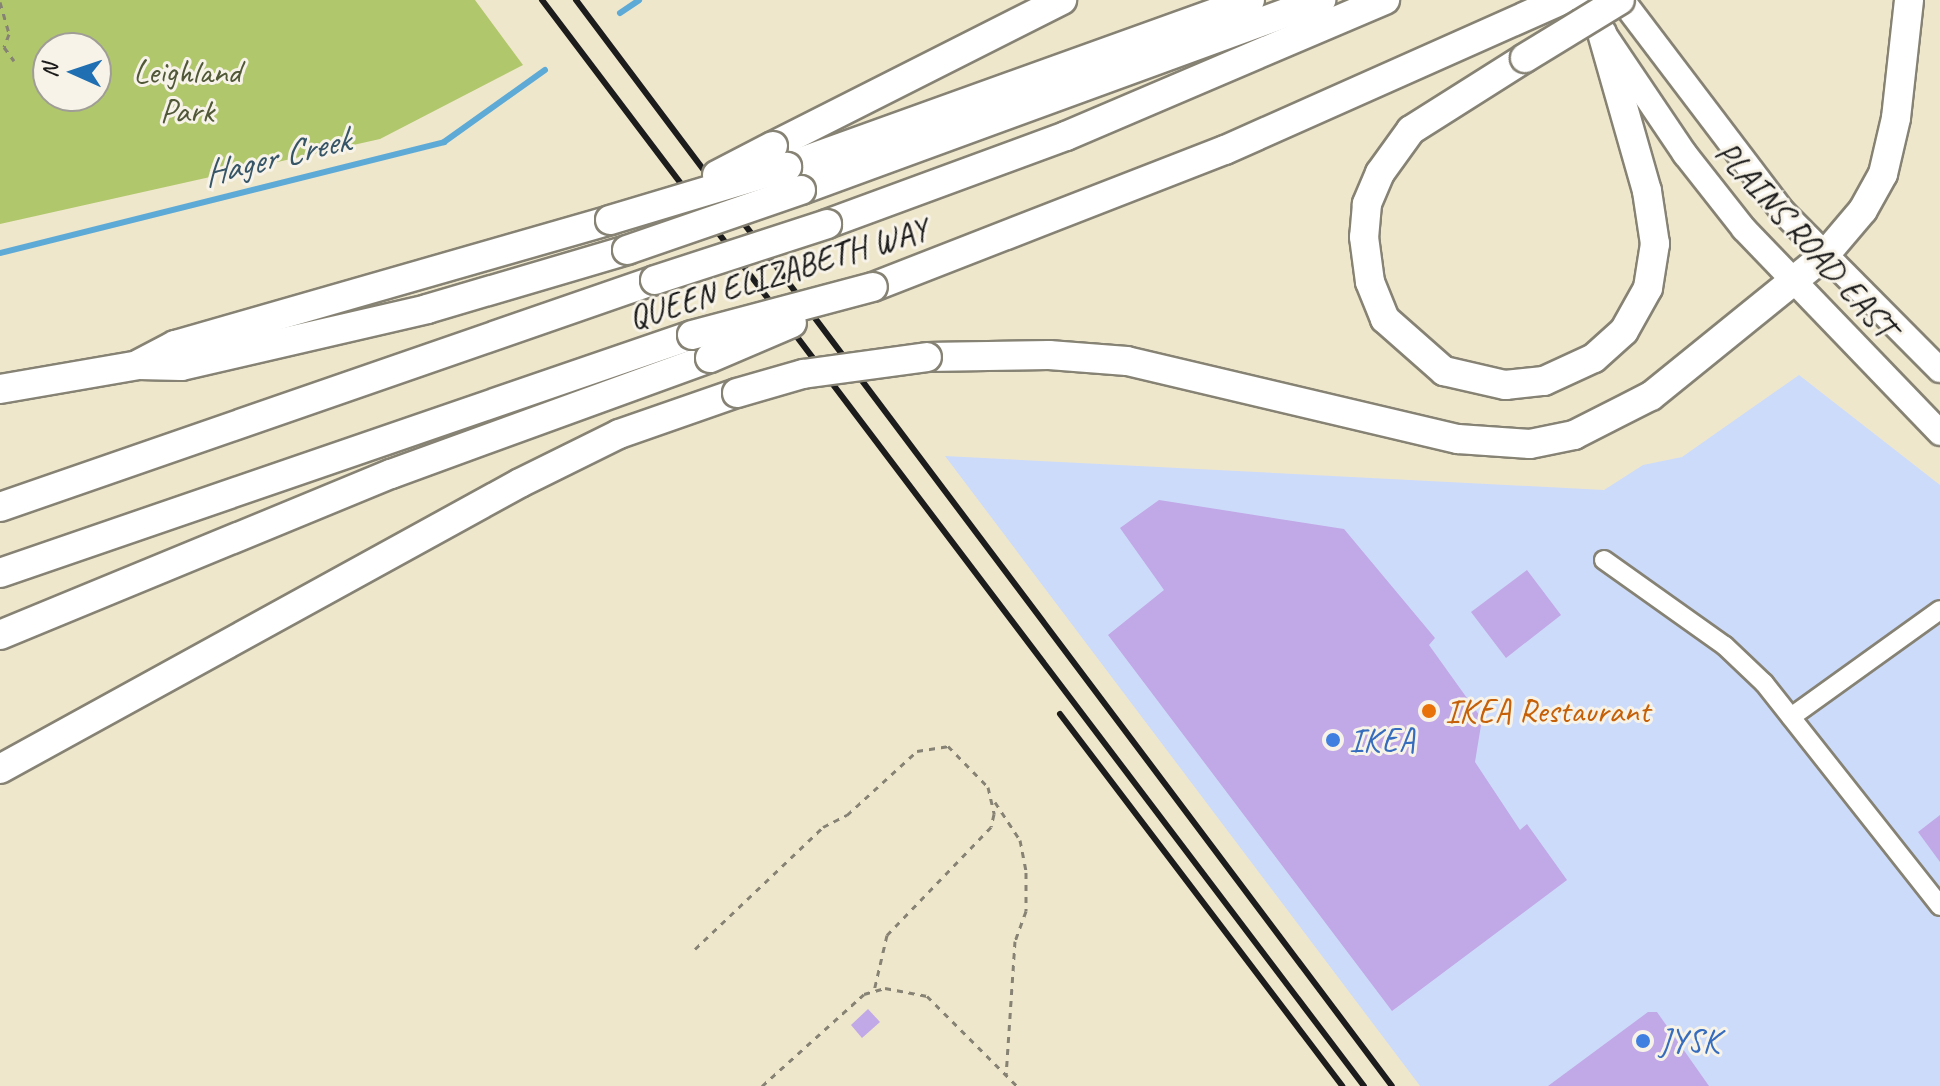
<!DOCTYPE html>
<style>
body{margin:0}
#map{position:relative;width:1940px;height:1086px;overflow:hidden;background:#efe7cc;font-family:Caveat,sans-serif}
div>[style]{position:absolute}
.built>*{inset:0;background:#cddbfa}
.green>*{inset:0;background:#b1c76c}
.stream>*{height:6px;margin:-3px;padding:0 3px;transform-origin:3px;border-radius:3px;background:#5eaad7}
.building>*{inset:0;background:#c1a8e6}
.path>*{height:3px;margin-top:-1.5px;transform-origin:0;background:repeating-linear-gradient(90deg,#868274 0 6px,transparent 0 12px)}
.roads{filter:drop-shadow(2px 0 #868274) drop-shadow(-2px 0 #868274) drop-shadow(0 2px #868274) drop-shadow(0 -2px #868274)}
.minor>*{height:18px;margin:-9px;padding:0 9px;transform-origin:9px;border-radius:9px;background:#fff}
.major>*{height:24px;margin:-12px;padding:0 12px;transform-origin:12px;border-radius:12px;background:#fff}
.highway>*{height:28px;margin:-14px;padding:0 14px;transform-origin:14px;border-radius:14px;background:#fff}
.rail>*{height:6px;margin:-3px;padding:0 3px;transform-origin:3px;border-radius:3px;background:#1c1c1c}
.bridges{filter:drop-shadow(2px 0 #868274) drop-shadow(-2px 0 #868274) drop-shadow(0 2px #868274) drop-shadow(0 -2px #868274)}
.highway-bridge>*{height:28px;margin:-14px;padding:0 14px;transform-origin:14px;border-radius:14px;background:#fff}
.dots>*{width:22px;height:22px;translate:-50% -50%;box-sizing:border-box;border:4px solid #f7f3e8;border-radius:50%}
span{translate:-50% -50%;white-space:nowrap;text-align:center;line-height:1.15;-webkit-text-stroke:6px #f7f3e8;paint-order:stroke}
.park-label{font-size:34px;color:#505838}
.street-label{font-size:34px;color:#1c1c1c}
.food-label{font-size:34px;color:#c56008}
.left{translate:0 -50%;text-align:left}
.shop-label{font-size:34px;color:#366cbe}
.water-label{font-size:36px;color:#365567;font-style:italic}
.north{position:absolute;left:32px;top:32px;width:80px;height:80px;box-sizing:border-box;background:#f7f3e8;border:2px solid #9f9d96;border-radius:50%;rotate:273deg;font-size:22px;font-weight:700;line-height:32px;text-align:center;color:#1c1c1c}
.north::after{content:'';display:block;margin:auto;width:28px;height:36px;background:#1f6fb2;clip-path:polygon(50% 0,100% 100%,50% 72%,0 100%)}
</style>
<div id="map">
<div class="built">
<div style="clip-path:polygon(1799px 375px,1940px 485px,1940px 1086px,1420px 1086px,945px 456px,1604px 490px,1643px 465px,1682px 457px)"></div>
</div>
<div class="green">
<div style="clip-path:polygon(evenodd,0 0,475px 0,523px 65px,380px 139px,0 224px,0 0,96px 48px,96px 96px,48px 96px,48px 48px,96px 48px)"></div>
</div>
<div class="stream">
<div style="left:620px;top:13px;width:23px;rotate:-34deg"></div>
<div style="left:0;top:253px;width:458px;rotate:-14deg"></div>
<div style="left:444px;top:142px;width:124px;rotate:-35.5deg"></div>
</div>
<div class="building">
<div style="clip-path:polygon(1159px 500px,1344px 529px,1435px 638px,1429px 645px,1482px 719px,1475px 762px,1520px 830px,1527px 824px,1567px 880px,1392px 1011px,1108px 635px,1164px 590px,1120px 528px)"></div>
<div style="clip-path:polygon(1527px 570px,1561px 615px,1506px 658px,1471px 612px)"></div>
<div style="clip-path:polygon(1940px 815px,1940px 862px,1918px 832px)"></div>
<div style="clip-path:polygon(868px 1009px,880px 1022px,862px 1038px,851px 1025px)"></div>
<div style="clip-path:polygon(1648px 1012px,1657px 1012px,1709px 1086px,1548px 1086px)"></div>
</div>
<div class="path">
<div style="left:0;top:2px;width:33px;rotate:74deg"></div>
<div style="left:9px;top:34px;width:14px;rotate:111deg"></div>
<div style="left:4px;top:47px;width:17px;rotate:54deg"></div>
<div style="left:995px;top:802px;width:45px;rotate:56.7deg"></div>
<div style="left:1020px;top:840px;width:33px;rotate:79deg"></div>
<div style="left:1026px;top:872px;width:39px;rotate:90deg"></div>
<div style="left:1026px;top:911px;width:32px;rotate:110deg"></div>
<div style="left:1015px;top:941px;width:134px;rotate:93.8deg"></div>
<div style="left:695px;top:949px;width:177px;rotate:-43.6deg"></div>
<div style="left:823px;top:827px;width:27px;rotate:-27deg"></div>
<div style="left:847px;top:815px;width:95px;rotate:-42.4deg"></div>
<div style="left:917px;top:751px;width:31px;rotate:-9deg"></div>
<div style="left:948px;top:746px;width:57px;rotate:45.7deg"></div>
<div style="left:988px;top:787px;width:28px;rotate:77deg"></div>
<div style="left:994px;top:814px;width:13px;rotate:103deg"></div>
<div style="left:991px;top:827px;width:150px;rotate:133.9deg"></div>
<div style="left:887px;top:935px;width:57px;rotate:103.1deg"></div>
<div style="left:762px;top:1086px;width:137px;rotate:-42deg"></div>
<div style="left:864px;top:994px;width:22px;rotate:-16deg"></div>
<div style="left:885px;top:988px;width:43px;rotate:10.8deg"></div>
<div style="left:927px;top:996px;width:127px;rotate:45deg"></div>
</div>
<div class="roads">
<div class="minor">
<div style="left:1604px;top:560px;width:148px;rotate:35.4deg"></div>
<div style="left:1725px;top:646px;width:54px;rotate:43.5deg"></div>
<div style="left:1764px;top:683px;width:284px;rotate:51.7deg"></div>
<div style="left:1791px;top:717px;width:183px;rotate:-35.7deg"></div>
</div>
<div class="major">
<div style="left:1581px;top:0;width:186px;rotate:56deg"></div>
<div style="left:1685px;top:154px;width:95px;rotate:51.8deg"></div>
<div style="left:1744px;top:229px;width:283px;rotate:46.1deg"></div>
<div style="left:1622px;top:0;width:265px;rotate:52.8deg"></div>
<div style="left:1782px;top:211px;width:224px;rotate:45.2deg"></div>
</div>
<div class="highway">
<div style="left:1525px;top:58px;width:135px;rotate:147.7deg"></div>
<div style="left:1411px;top:130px;width:53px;rotate:125.8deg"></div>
<div style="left:1380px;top:173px;width:34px;rotate:113deg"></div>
<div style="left:1367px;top:204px;width:33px;rotate:95deg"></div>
<div style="left:1364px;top:237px;width:45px;rotate:82.4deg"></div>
<div style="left:1370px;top:282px;width:40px;rotate:68deg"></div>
<div style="left:1385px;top:319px;width:79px;rotate:41.4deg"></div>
<div style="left:1444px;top:371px;width:63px;rotate:12.9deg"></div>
<div style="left:1505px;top:385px;width:39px;rotate:-6deg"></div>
<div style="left:1544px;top:381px;width:55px;rotate:-24.7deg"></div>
<div style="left:1594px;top:358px;width:40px;rotate:-42deg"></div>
<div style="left:1624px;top:331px;width:49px;rotate:-60.8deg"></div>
<div style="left:1648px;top:288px;width:45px;rotate:-81deg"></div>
<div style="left:1655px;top:244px;width:54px;rotate:-98.6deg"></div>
<div style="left:1647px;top:191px;width:164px;rotate:-105.9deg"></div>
<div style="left:773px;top:146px;width:324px;rotate:-26.8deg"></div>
<div style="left:787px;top:167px;width:492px;rotate:-19.8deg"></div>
<div style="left:801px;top:190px;width:554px;rotate:-20.07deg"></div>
<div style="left:827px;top:224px;width:255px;rotate:-20.2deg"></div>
<div style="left:1066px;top:136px;width:347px;rotate:-23.1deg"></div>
<div style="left:873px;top:287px;width:378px;rotate:-21.3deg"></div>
<div style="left:1225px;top:150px;width:369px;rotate:-24deg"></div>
<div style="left:927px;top:357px;width:122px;rotate:-0.9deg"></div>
<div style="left:1049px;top:355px;width:78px;rotate:4.4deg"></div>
<div style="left:1127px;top:361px;width:340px;rotate:13.3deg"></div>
<div style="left:1458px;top:439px;width:72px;rotate:4deg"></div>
<div style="left:1530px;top:444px;width:45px;rotate:-11.6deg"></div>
<div style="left:1574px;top:435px;width:86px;rotate:-26.9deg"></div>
<div style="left:1651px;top:396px;width:223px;rotate:-39deg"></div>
<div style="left:1824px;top:256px;width:60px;rotate:-49.7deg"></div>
<div style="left:1863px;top:210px;width:41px;rotate:-60.9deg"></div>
<div style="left:1883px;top:174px;width:57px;rotate:-76.9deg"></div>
<div style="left:1896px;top:118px;width:119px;rotate:-83.7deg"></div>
<div style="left:139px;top:364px;width:41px;rotate:-27.8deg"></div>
<div style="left:175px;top:345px;width:453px;rotate:-16deg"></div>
<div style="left:0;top:389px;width:141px;rotate:-9.8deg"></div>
<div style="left:139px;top:365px;width:42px;rotate:1.4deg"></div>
<div style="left:181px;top:366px;width:253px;rotate:-13deg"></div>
<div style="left:427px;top:309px;width:209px;rotate:-16.4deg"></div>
<div style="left:0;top:507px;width:693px;rotate:-19.11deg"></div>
<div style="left:0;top:573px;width:732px;rotate:-18.98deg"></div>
<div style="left:0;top:635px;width:423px;rotate:-22.4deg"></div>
<div style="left:391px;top:474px;width:339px;rotate:-20deg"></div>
<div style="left:0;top:769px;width:593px;rotate:-28.81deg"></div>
<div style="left:520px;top:483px;width:110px;rotate:-26.3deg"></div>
<div style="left:619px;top:434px;width:125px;rotate:-19.2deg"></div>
</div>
</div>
<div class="rail">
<div style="left:542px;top:0;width:1362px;rotate:52.88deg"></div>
<div style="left:576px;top:0;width:1358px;rotate:53.08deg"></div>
<div style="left:1060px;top:714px;width:467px;rotate:52.8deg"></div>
</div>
<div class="bridges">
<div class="highway-bridge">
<div style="left:1525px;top:58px;width:111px;rotate:-31.4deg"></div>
<div style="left:717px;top:175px;width:63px;rotate:-27.4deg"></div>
<div style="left:610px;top:220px;width:185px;rotate:-16.7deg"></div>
<div style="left:627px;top:250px;width:184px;rotate:-19deg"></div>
<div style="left:655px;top:280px;width:181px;rotate:-18deg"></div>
<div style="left:692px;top:335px;width:187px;rotate:-14.9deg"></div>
<div style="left:710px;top:358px;width:89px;rotate:-23.1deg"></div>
<div style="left:737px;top:393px;width:69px;rotate:-16.1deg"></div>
<div style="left:803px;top:374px;width:125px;rotate:-7.8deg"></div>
</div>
</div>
<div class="dots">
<div style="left:1429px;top:711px;background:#e8710a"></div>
<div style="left:1333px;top:740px;background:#3f7fe0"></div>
<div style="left:1643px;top:1041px;background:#3f7fe0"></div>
</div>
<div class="park-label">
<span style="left:187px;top:91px">Leighland<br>Park</span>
</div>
<div class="street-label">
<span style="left:1806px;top:239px;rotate:48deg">PLAINS ROAD EAST</span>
<span style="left:778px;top:273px;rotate:-17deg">QUEEN ELIZABETH WAY</span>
</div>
<div class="food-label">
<span class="left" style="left:1445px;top:711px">IKEA Restaurant</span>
</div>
<div class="shop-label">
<span class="left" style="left:1349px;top:740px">IKEA</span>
<span class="left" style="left:1659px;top:1041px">JYSK</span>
</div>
<div class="water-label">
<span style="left:276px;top:157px;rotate:-14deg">Hager Creek</span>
</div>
<div class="north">N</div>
</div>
